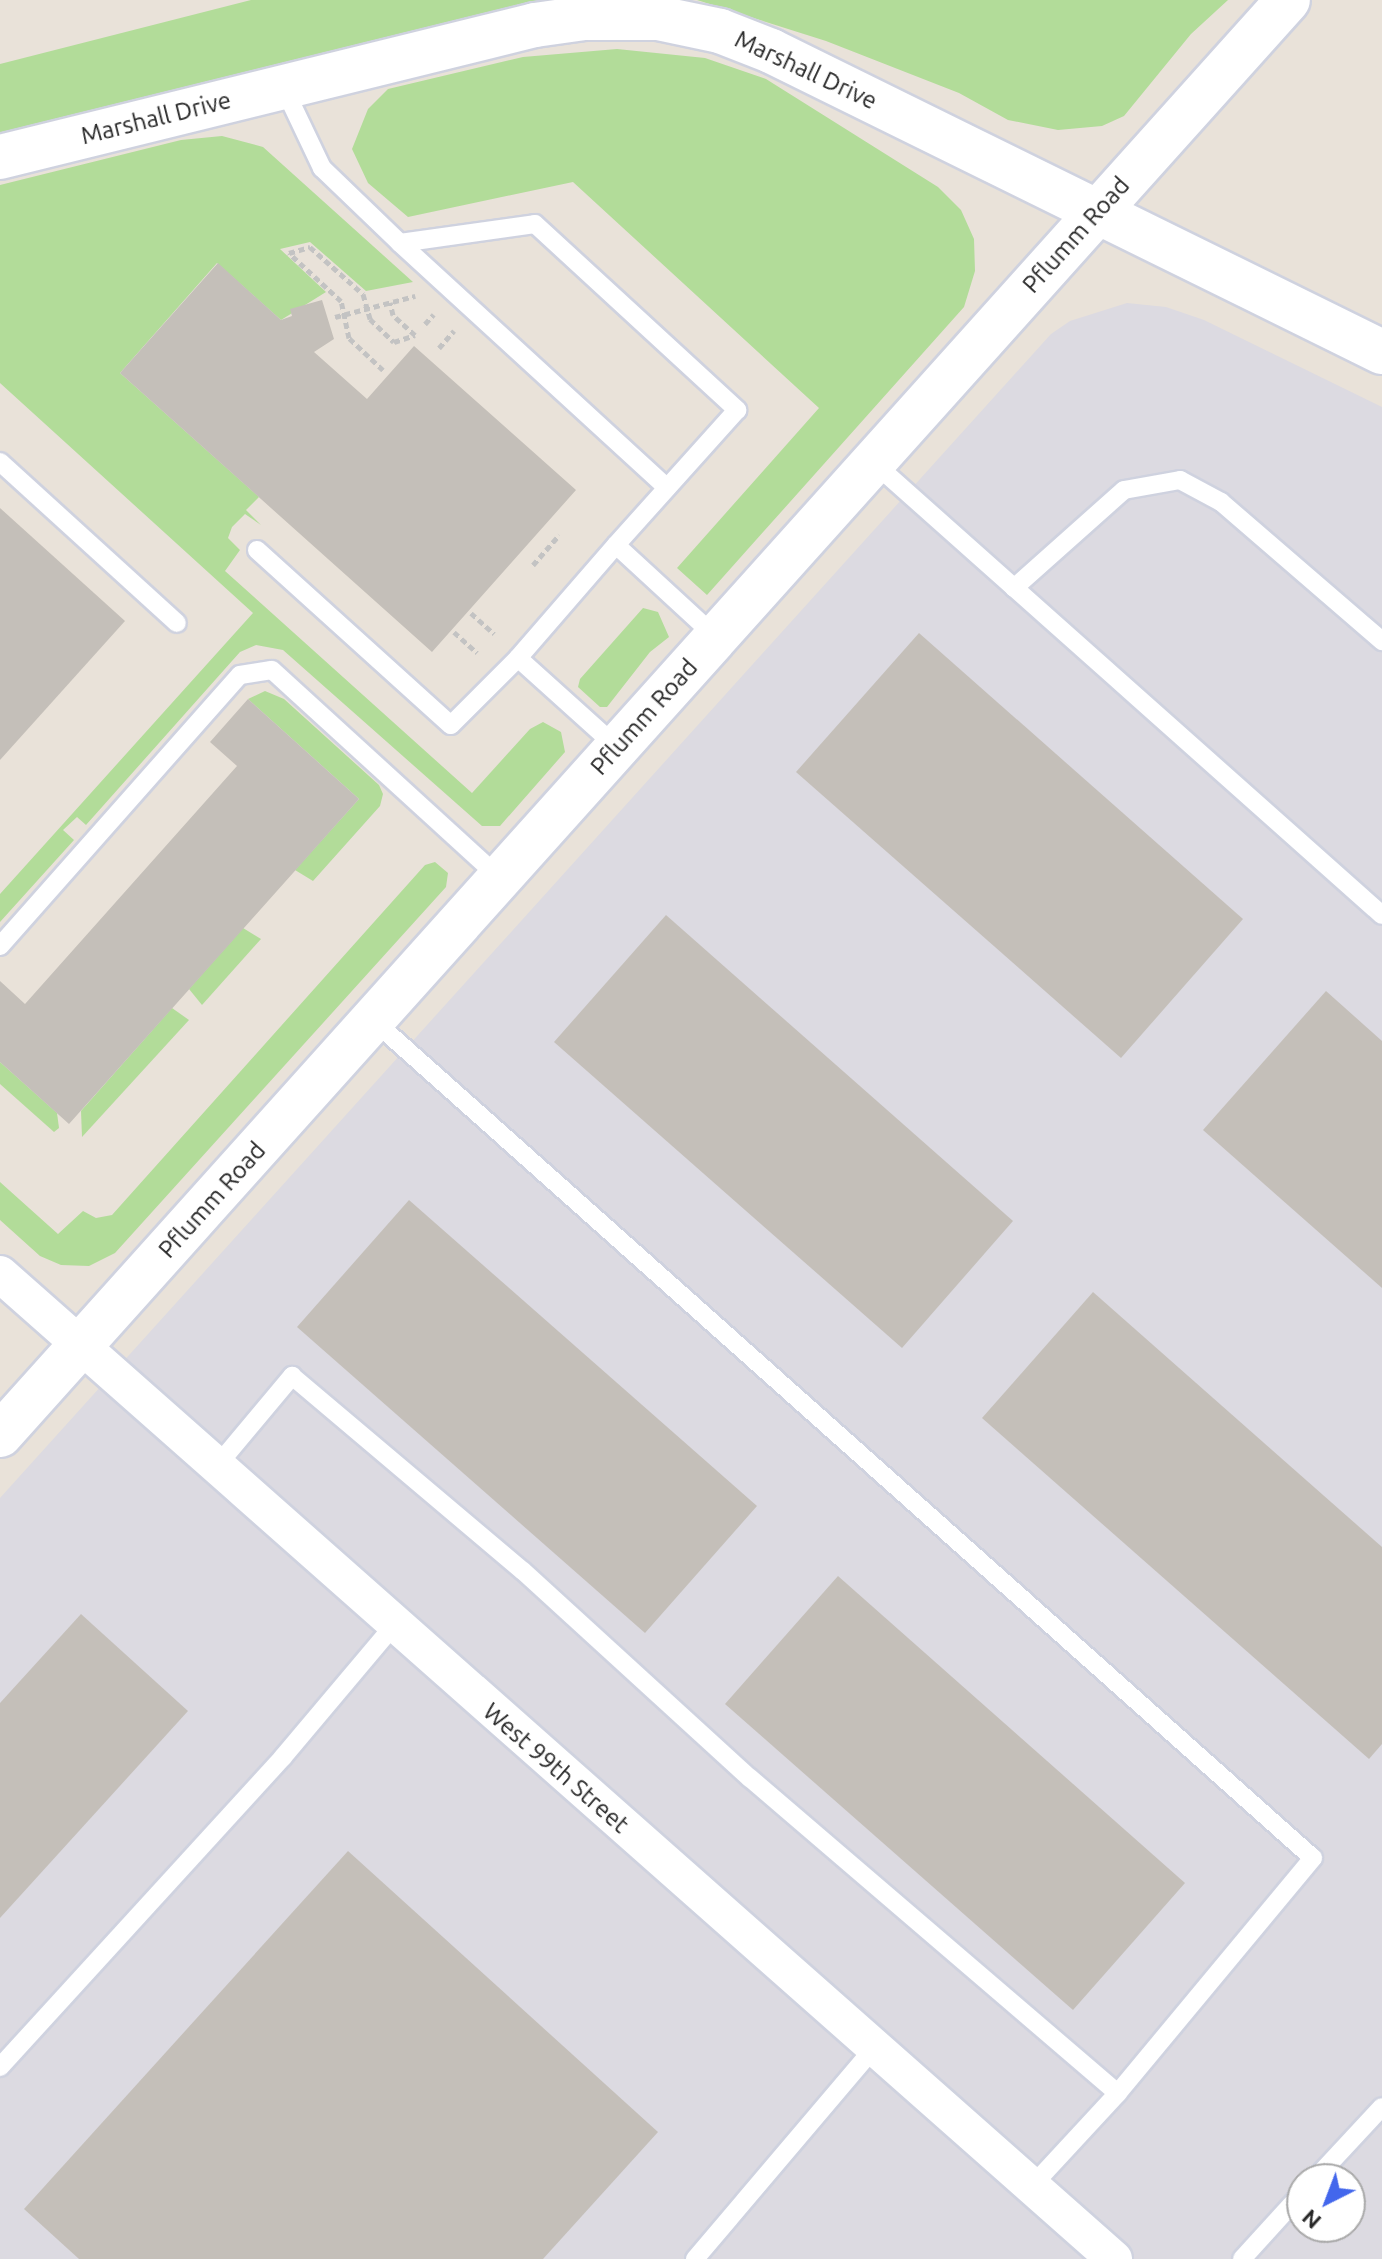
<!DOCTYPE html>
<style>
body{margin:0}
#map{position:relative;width:1382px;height:2259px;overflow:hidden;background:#e9e2d9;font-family:Ubuntu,sans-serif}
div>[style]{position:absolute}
.industrial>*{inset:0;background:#dcdae1}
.green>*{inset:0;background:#b2dc99}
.building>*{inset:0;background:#c4bfb9}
.path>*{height:5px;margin-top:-2.5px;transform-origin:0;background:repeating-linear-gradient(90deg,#c3c3c3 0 6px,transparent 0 10px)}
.roads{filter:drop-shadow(2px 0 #cfd2df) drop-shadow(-2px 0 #cfd2df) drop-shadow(0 2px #cfd2df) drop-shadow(0 -2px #cfd2df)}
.service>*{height:18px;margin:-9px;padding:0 9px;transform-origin:9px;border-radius:9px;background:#fff}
.minor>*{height:36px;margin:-18px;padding:0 18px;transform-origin:18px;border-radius:18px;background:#fff}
.tertiary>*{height:44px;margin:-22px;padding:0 22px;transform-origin:22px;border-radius:22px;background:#fff}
.secondary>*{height:44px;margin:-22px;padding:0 22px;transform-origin:22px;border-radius:22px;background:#fff}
span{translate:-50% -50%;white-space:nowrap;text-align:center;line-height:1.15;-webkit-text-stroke:7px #fff;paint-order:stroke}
.street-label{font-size:24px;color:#272727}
.north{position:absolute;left:1286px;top:2163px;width:80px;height:80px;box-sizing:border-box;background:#fff;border:2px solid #a9a9a9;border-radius:50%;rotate:222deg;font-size:22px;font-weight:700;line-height:32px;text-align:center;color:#272727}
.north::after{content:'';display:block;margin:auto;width:28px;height:36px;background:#4367ec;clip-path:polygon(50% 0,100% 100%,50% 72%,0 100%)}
</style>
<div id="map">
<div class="industrial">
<div style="clip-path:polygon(evenodd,1127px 303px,1166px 307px,1204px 320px,1382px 407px,1382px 2259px,0 2259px,0 1498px,1051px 334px,1070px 321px,1127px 303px,1302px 2179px,1350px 2179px,1350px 2227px,1302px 2227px,1302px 2179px)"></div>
</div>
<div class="green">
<div style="clip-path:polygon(251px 0,559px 0,0 138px,0 64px)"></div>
<div style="clip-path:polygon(697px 0,1228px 0,1191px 34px,1124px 116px,1102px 126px,1058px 130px,1008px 120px,959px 93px,826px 41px)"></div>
<div style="clip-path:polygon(617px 49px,705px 58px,766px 79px,938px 187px,961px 210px,974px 239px,975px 271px,964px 307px,707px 595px,677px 568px,819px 408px,573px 182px,408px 217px,368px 183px,352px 149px,368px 109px,388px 89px,523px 57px)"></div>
<div style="clip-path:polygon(222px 136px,263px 147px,413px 282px,366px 291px,310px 242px,280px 249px,326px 292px,281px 320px,217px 263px,120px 373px,259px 497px,246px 510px,261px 525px,245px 514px,232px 527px,228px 538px,240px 550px,225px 571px,472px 793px,530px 729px,543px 722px,561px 732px,565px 752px,500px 826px,482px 826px,283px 650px,256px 645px,240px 652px,86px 825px,77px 817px,63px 830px,74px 840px,0 922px,0 894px,253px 613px,0 383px,0 185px,181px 140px)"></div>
<div style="clip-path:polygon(643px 608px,658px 612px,669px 637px,650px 652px,607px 707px,600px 707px,578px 687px,580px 679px)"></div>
<div style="clip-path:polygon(265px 691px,284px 699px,379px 785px,383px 794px,380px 806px,313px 881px,295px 870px,359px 799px,248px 699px)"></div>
<div style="clip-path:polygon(435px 862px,448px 873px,446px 887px,115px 1253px,89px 1266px,61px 1265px,40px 1256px,0 1220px,0 1182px,58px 1234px,83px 1211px,96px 1218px,112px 1215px,425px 865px)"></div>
<div style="clip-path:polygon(243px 928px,261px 939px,202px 1005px,189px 989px)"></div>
<div style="clip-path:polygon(172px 1008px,189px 1020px,82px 1137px,81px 1111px)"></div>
<div style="clip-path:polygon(0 1062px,57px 1113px,59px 1128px,54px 1132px,0 1084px)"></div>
</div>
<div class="building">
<div style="clip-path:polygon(218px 263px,281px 320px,292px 316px,290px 309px,322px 300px,334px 339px,314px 352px,367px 399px,414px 346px,576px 490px,432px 652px,120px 373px)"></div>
<div style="clip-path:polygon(0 508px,125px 621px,0 760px)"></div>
<div style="clip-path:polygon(919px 633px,1243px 919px,1121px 1058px,796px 772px)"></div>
<div style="clip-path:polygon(248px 699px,359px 799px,69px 1124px,0 1062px,0 981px,25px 1004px,237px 766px,210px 742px)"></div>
<div style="clip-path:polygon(666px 915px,1013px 1221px,902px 1348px,554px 1042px)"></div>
<div style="clip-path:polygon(1326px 991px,1382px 1041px,1382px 1288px,1203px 1130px)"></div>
<div style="clip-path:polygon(409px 1200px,757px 1506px,645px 1633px,297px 1327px)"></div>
<div style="clip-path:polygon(1093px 1292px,1382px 1547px,1382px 1744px,1369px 1759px,982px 1418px)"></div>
<div style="clip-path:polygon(838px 1576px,1185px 1883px,1073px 2010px,725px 1704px)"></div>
<div style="clip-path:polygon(81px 1614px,188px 1711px,0 1918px,0 1703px)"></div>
<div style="clip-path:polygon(348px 1851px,658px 2132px,543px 2259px,79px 2259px,24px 2209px)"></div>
</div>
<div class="path">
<div style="left:335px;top:317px;width:83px;rotate:-14.7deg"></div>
<div style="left:425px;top:324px;width:13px;rotate:-48deg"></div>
<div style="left:439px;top:348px;width:23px;rotate:-49deg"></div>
<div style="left:383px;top:370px;width:47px;rotate:-136.7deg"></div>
<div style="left:349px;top:338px;width:38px;rotate:-102deg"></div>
<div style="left:341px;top:301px;width:71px;rotate:-137.3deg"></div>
<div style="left:289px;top:253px;width:22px;rotate:-16deg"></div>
<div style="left:310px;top:247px;width:71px;rotate:41.6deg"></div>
<div style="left:363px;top:294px;width:26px;rotate:74deg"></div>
<div style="left:370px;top:319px;width:33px;rotate:44deg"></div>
<div style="left:394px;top:342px;width:22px;rotate:-18deg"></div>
<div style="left:415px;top:335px;width:30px;rotate:-138deg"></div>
<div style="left:393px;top:315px;width:13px;rotate:-103deg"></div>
<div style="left:533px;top:565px;width:40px;rotate:-49deg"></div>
<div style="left:471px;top:613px;width:31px;rotate:42deg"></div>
<div style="left:454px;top:632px;width:31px;rotate:42deg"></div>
</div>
<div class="roads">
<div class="service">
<div style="left:284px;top:88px;width:89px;rotate:64.6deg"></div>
<div style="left:322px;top:168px;width:108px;rotate:43.9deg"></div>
<div style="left:400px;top:243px;width:136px;rotate:-8deg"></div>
<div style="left:535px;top:224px;width:275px;rotate:42.6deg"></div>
<div style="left:737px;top:410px;width:181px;rotate:131.9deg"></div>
<div style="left:616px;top:545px;width:136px;rotate:42.6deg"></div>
<div style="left:400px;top:243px;width:362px;rotate:42.5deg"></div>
<div style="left:0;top:462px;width:239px;rotate:42.3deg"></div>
<div style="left:873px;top:462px;width:681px;rotate:41.67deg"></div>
<div style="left:257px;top:550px;width:261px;rotate:42.1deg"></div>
<div style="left:451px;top:725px;width:95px;rotate:-45deg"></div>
<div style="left:518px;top:658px;width:133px;rotate:42deg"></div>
<div style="left:1014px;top:588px;width:147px;rotate:-41.7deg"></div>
<div style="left:1124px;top:490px;width:57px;rotate:-10.1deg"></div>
<div style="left:1180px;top:480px;width:47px;rotate:28.2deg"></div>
<div style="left:1221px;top:502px;width:213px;rotate:40.8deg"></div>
<div style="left:518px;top:658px;width:150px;rotate:-49.1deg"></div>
<div style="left:0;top:946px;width:362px;rotate:-48.5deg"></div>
<div style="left:240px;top:675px;width:32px;rotate:-9deg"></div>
<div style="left:272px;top:670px;width:309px;rotate:42.4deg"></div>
<div style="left:373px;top:1020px;width:1259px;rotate:41.72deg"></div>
<div style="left:1313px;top:1858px;width:305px;rotate:129.7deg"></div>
<div style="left:1118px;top:2093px;width:127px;rotate:132.8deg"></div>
<div style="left:216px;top:1467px;width:119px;rotate:-50.1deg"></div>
<div style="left:292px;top:1376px;width:302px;rotate:40.2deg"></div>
<div style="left:523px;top:1571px;width:307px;rotate:42.4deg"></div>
<div style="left:750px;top:1778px;width:484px;rotate:40.6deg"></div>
<div style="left:0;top:2067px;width:420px;rotate:-47.6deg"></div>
<div style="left:283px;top:1757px;width:172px;rotate:-49.9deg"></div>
<div style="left:1315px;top:2179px;width:98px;rotate:-47.1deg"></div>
<div style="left:695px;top:2259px;width:277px;rotate:-49.7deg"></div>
<div style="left:1242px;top:2259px;width:89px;rotate:-47.7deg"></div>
</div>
<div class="minor">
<div style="left:0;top:1274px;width:1487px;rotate:41.48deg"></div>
</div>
<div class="tertiary">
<div style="left:0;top:157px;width:551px;rotate:-13.86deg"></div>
<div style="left:535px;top:25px;width:50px;rotate:-8deg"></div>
<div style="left:585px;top:18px;width:73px"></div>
<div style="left:658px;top:18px;width:63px;rotate:11.8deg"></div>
<div style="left:720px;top:31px;width:55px;rotate:21.4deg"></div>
<div style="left:771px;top:51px;width:681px;rotate:26.23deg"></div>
</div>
<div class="secondary">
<div style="left:0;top:1435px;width:1928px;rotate:-48.09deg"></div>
</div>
</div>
<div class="street-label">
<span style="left:806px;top:70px;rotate:25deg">Marshall Drive</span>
<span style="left:156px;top:118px;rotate:-14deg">Marshall Drive</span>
<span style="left:1076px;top:235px;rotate:-48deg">Pflumm Road</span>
<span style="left:644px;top:717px;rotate:-48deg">Pflumm Road</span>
<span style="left:212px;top:1200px;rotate:-48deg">Pflumm Road</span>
<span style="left:556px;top:1768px;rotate:41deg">West 99th Street</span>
</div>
<div class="north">N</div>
</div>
